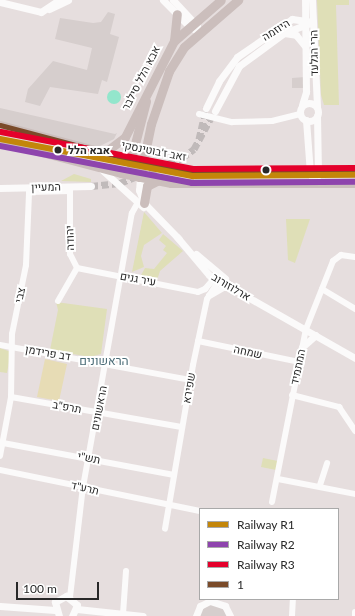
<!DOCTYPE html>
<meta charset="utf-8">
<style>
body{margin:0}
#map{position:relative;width:355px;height:616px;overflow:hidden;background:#e6dede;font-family:Lato,Heebo,sans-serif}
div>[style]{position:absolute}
.green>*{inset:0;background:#dfdfb7}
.pitch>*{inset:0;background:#e7dcb5}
.plaza>*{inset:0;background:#d6cecd}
.water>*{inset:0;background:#93e6cc}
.round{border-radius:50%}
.tertiary-tunnel>*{height:7px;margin-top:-3.5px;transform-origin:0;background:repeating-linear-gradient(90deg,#c0baba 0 7px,transparent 0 10.5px)}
.minor>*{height:6px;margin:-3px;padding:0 3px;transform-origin:3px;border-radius:3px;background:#fbfafa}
.tertiary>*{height:7px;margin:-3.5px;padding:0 3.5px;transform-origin:3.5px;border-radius:3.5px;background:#fbfafa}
.tertiary>.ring{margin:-3.5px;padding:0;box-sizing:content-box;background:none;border:7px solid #fbfafa;border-radius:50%}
.primary>*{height:9px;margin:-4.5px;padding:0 4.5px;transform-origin:4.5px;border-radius:4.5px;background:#cbbebc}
.bus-1>*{height:5px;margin:-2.5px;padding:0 2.5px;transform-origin:2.5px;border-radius:2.5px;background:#7a4b2a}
.rail-1>*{height:6px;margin:-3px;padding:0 3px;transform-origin:3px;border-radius:3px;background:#c3860a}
.rail-2>*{height:6px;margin:-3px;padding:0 3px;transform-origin:3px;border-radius:3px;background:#8e44ad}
.rail-3>*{height:6px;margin:-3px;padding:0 3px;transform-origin:3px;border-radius:3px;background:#e4002b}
.dots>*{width:11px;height:11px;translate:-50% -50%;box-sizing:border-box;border:2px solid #fff;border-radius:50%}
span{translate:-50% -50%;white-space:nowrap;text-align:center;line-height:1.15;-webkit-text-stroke:4px #fff;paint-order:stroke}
.street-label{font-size:11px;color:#282828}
.stop-label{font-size:11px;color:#282828;font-weight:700}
.left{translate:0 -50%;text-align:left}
.neighbourhood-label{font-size:12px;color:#4a6b76}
.legend{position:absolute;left:199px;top:508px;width:140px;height:92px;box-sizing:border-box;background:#fff;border:1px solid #a9a9a9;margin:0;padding:5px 7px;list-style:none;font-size:12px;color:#282828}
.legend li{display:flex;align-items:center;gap:8px;height:20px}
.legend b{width:20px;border:1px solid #a9a9a9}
.scale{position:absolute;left:16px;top:582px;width:83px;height:18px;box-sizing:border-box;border:2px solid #282828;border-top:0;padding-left:5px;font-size:12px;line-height:14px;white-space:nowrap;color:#282828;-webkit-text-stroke:3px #fff;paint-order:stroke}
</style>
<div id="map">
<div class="green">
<div style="clip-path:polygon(317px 0,349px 0,349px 5px,336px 5px,339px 105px,324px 105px,321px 95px)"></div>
<div style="clip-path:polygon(74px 174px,91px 179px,91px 182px,61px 181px)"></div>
<div style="clip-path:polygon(144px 212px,162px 233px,144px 245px,141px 256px,144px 267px,132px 272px)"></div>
<div style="clip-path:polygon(286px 219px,310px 219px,295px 263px,288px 260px)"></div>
<div style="clip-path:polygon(163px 234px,183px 251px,160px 271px,157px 280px,140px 277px,145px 268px,154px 269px,167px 253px,163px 250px,166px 246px,159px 240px)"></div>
<div style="clip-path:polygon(56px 302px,107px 309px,101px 354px,90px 357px,50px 350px,58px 310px)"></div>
<div style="clip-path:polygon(0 348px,11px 352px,7px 373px,0 372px)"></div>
<div style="clip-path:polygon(263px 458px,278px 461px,276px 470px,261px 467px)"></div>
</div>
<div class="pitch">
<div style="clip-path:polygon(45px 359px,67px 364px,59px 401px,37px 397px)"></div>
</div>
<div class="plaza">
<div style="clip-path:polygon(108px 12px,115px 14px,110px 34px,119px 37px,107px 82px,102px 80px,98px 94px,50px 87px,40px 106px,25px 102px,28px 89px,53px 61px,87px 70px,92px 48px,55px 39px,60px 18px,93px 23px,101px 22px)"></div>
<div style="clip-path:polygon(305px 77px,306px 88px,292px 88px,292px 78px)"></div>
<div style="clip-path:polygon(0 108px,115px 134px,117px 133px,114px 139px,92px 150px,0 123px)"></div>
<div style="clip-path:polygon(216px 601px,230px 616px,196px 616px,197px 611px)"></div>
</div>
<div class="water">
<div class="round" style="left:107px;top:90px;width:14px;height:14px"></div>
</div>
<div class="tertiary-tunnel">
<div style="left:199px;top:139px;width:32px;rotate:-77deg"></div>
<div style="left:91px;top:186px;width:29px;rotate:-6deg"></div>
<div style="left:120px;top:183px;width:67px;rotate:-22deg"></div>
<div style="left:182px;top:158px;width:15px;rotate:-37deg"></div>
<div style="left:194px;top:149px;width:42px;rotate:-61.6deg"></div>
</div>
<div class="minor">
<div style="left:199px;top:114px;width:34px;rotate:14deg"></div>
<div style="left:232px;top:122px;width:40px;rotate:-1.4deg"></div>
<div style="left:272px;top:121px;width:29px;rotate:-14deg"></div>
<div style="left:77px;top:268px;width:123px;rotate:11.2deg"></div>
<div style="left:198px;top:292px;width:8px;rotate:-23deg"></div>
<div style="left:205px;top:289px;width:20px;rotate:-49deg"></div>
<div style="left:218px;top:274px;width:6px;rotate:81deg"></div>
<div style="left:219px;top:280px;width:22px;rotate:122deg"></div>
<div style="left:207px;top:299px;width:67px;rotate:102deg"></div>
<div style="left:193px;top:365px;width:166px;rotate:99.7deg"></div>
<div style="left:322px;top:289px;width:39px;rotate:31deg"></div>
<div style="left:198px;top:341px;width:103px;rotate:11.7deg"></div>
<div style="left:0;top:345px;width:193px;rotate:10.4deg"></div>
<div style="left:292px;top:395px;width:49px;rotate:14.3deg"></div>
<div style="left:339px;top:407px;width:29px;rotate:56deg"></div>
<div style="left:11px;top:397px;width:173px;rotate:10deg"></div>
<div style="left:3px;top:443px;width:174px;rotate:10.6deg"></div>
<div style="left:0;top:456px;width:60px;rotate:-79.4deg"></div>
<div style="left:11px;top:397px;width:63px;rotate:-89.1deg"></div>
<div style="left:12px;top:334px;width:70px;rotate:-78.5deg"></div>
<div style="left:26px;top:265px;width:73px;rotate:-87.6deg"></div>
<div style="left:29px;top:192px;width:41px;rotate:-1.4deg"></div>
<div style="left:70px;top:191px;width:63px;rotate:90deg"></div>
<div style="left:70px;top:254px;width:16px;rotate:63deg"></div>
<div style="left:77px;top:268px;width:38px;rotate:120deg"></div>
<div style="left:0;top:470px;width:204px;rotate:11.6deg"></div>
<div style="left:278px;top:479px;width:78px;rotate:11deg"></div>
<div style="left:320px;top:485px;width:23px;rotate:-72deg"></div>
<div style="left:272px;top:502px;width:176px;rotate:-78.9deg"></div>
<div style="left:306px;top:329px;width:73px;rotate:-68.3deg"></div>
<div style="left:333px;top:261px;width:10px;rotate:-37deg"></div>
<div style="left:341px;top:255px;width:14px;rotate:8deg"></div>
<div style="left:70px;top:597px;width:111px;rotate:-83.3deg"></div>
<div style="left:83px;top:487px;width:278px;rotate:-79.9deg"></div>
<div style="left:132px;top:213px;width:13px;rotate:-61deg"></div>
<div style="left:123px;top:614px;width:43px;rotate:-86deg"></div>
<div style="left:292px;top:616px;width:17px;rotate:-87deg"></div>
<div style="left:355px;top:616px;width:4px;rotate:-90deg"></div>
</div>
<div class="tertiary">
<div style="left:163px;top:0;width:37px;rotate:45deg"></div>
<div style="left:189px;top:26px;width:12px;rotate:31deg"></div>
<div style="left:173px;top:0;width:35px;rotate:47deg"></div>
<div style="left:312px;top:0;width:107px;rotate:87.3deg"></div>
<div style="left:0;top:2px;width:42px;rotate:13.7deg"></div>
<div style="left:41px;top:12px;width:22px;rotate:-34deg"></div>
<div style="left:49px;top:9px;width:21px;rotate:-25deg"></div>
<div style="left:284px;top:33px;width:12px;rotate:9deg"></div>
<div style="left:296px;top:35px;width:13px;rotate:51deg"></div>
<div class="ring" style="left:300px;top:103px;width:11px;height:11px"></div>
<div style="left:302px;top:105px;width:14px;rotate:-73deg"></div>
<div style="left:306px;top:92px;width:92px;rotate:-90.6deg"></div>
<div style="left:206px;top:108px;width:30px;rotate:-64deg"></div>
<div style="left:219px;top:81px;width:30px;rotate:-53deg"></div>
<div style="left:237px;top:57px;width:67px;rotate:-34.6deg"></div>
<div style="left:292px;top:19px;width:21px;rotate:8deg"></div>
<div style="left:215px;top:111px;width:51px;rotate:-61.9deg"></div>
<div style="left:239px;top:66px;width:56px;rotate:-36.3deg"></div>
<div style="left:284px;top:33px;width:31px;rotate:-21deg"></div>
<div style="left:306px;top:120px;width:53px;rotate:85.7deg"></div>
<div style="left:310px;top:173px;width:11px;rotate:63deg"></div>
<div style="left:101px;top:169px;width:57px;rotate:42.1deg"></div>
<div style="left:140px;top:177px;width:13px;rotate:94deg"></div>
<div style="left:139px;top:190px;width:14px;rotate:69deg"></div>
<div style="left:144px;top:203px;width:50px;rotate:45.8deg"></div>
<div style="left:315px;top:183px;width:10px;rotate:-73deg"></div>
<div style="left:318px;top:173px;width:57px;rotate:-91deg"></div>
<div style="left:0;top:188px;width:91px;rotate:-1.3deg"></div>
<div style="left:177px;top:237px;width:50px;rotate:49.9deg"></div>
<div style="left:209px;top:275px;width:168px;rotate:29.6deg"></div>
<div style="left:196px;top:254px;width:38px;rotate:40deg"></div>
<div style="left:209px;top:295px;width:16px;rotate:-30deg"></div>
<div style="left:223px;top:287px;width:8px"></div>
<div style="left:302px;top:347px;width:18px;rotate:-41deg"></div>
<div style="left:0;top:606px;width:55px;rotate:4.2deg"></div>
<div style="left:77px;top:609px;width:66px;rotate:6.1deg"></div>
<div style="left:59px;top:616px;width:15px;rotate:-106deg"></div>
<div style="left:55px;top:602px;width:13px;rotate:-29deg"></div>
<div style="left:66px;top:596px;width:14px;rotate:39deg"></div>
<div style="left:77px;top:605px;width:12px;rotate:114deg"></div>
<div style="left:196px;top:616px;width:11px;rotate:-68deg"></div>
<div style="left:200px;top:606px;width:11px;rotate:-27deg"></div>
<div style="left:210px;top:601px;width:16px;rotate:18deg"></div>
<div style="left:225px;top:606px;width:11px;rotate:63deg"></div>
</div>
<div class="primary">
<div style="left:174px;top:41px;width:27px;rotate:-84deg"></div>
<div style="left:0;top:125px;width:153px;rotate:14.8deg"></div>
<div style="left:148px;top:164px;width:40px;rotate:8.5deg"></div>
<div style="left:188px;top:170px;width:167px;rotate:0.3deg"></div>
<div style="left:0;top:141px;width:125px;rotate:14.8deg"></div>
<div style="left:121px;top:173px;width:51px;rotate:11.3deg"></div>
<div style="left:171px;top:183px;width:184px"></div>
<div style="left:104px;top:153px;width:26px;rotate:-37deg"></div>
<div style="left:125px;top:137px;width:108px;rotate:-63deg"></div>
<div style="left:174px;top:41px;width:62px;rotate:-41.1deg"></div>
<div style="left:139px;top:177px;width:17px;rotate:-123deg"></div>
<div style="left:130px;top:163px;width:64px;rotate:-75.5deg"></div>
<div style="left:140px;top:177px;width:54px;rotate:-78.3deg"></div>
<div style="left:151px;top:124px;width:56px;rotate:-71.2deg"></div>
<div style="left:169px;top:71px;width:28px;rotate:-58deg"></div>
<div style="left:184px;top:47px;width:72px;rotate:-41deg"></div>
<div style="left:144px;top:203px;width:17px;rotate:-80deg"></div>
<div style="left:147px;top:186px;width:11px;rotate:-27deg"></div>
</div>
<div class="bus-1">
<div style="left:0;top:125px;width:153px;rotate:14.8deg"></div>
<div style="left:148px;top:164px;width:40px;rotate:8.5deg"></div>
<div style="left:188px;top:170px;width:167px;rotate:0.3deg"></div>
</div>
<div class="rail-1">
<div style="left:0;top:139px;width:197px;rotate:10.9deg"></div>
<div style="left:193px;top:176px;width:162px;rotate:-0.4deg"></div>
</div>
<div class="rail-2">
<div style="left:0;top:146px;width:196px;rotate:10.9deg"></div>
<div style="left:192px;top:183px;width:163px;rotate:-0.4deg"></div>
</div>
<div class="rail-3">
<div style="left:1px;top:132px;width:197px;rotate:10.9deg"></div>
<div style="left:194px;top:169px;width:161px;rotate:-0.4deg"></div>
</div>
<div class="dots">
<div style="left:58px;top:150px;background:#282828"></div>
<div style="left:266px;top:170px;background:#282828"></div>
</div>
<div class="street-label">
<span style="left:276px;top:30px;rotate:-32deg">היוזמה</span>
<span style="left:314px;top:53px;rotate:-91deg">הרי הגלעד</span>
<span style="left:141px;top:78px;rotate:-63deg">אבא הלל סילבר</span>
<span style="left:154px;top:151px;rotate:11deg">זאב ז'בוטינסקי</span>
<span style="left:46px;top:187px;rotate:-1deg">המעיין</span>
<span style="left:70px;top:238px;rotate:-92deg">יהודה</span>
<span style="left:138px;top:279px;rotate:10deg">עיר גנים</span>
<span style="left:231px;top:287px;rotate:31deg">ארלוזורוב</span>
<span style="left:20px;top:295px;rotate:-79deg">צבי</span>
<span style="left:248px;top:352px;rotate:12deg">שמחה</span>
<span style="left:48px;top:353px;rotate:10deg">דב פרידמן</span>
<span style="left:298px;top:367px;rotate:-78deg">המתמיד</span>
<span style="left:189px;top:388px;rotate:-80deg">שפירא</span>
<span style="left:67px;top:407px;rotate:10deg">תרפ"ב</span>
<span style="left:99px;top:408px;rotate:-79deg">הראשונים</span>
<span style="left:89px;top:458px;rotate:11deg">תש"י</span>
<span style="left:85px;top:488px;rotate:13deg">תרע"ד</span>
</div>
<div class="stop-label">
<span class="left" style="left:68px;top:150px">אבא הלל</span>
</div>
<div class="neighbourhood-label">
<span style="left:104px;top:361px">הראשונים</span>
</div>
<ul class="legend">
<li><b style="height:5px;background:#c3860a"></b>Railway R1</li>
<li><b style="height:5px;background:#8e44ad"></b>Railway R2</li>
<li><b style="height:5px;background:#e4002b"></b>Railway R3</li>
<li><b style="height:5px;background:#7a4b2a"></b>1</li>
</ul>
<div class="scale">100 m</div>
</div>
